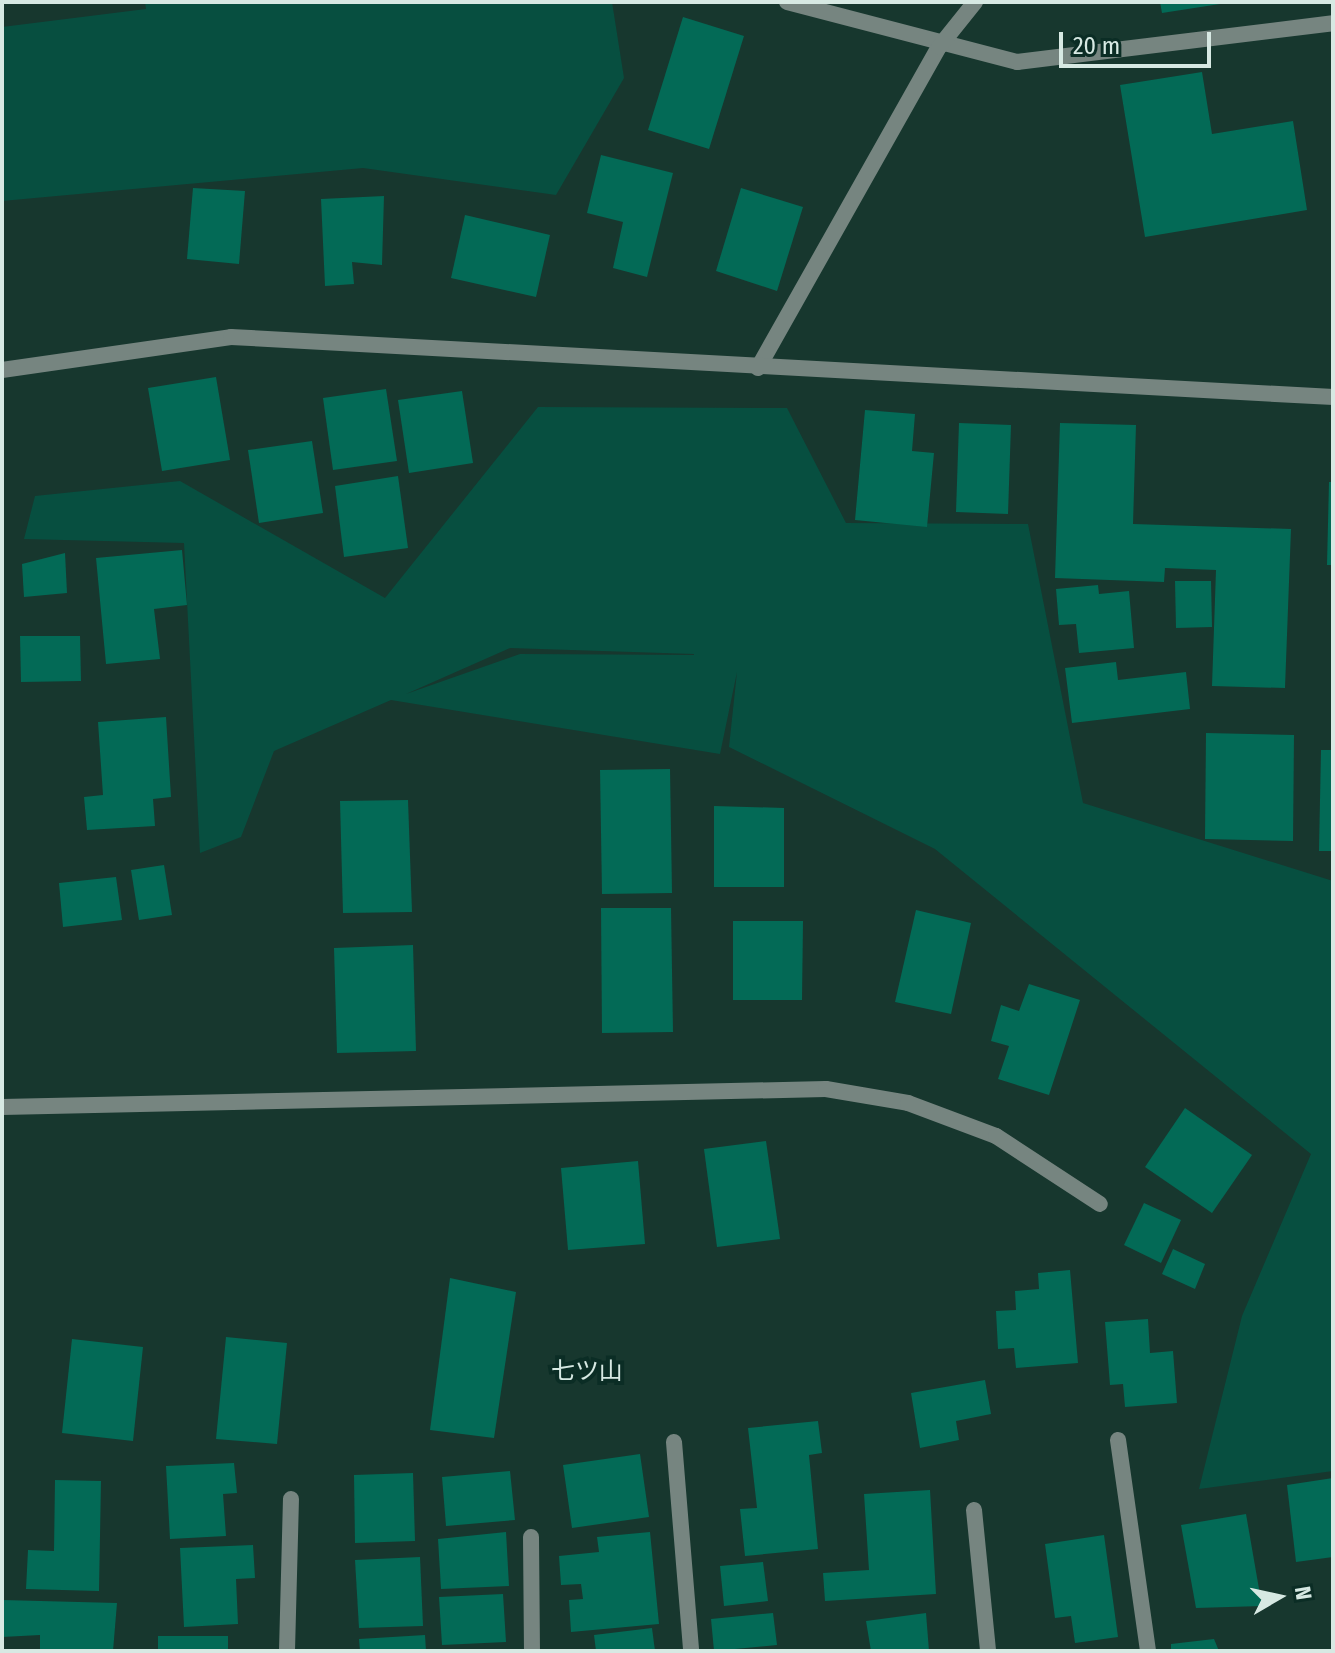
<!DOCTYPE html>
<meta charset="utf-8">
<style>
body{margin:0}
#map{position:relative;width:1335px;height:1653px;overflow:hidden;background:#17372e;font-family:"Fira Sans Condensed","Noto Sans JP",sans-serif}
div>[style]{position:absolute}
.green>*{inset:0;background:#074f40}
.building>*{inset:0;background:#036a56}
.service>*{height:16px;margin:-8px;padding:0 8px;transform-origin:8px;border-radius:8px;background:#768580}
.minor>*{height:16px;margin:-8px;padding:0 8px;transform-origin:8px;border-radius:8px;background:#768580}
.tertiary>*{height:16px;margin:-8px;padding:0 8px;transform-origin:8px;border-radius:8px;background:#768580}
span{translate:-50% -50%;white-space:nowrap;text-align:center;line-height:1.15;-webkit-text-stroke:8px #0b2d25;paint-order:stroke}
.neighbourhood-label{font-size:24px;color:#d7e9e3}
.frame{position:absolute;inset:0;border:4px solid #d7e9e3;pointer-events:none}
.north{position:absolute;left:1239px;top:1557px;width:80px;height:80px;-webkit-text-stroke:6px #0b2d25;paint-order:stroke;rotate:81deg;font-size:22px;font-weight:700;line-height:32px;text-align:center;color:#d7e9e3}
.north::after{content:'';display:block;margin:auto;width:28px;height:36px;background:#d7e9e3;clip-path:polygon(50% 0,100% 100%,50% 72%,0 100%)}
.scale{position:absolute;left:1059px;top:32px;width:152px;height:36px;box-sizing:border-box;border:4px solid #d7e9e3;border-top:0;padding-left:10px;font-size:24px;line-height:28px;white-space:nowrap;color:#d7e9e3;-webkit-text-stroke:6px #0b2d25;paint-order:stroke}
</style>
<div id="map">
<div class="green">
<div style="clip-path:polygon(145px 2px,612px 2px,624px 78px,556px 195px,363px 168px,2px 201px,2px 27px,146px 9px)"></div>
<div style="clip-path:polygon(evenodd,538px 407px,787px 408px,846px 523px,1028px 524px,1083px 803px,1333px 881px,1333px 1471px,1199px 1489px,1242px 1316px,1311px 1154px,935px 849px,729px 747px,737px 672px,720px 754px,391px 700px,274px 751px,241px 837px,200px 853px,184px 543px,24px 539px,35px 496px,180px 481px,385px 598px,538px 407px,510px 648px,694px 654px,694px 655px,520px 654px,406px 694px,510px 648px)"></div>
</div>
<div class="building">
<div style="clip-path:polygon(1160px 2px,1220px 2px,1220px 4px,1162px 13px)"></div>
<div style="clip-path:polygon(683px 17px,744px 36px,709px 149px,648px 130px)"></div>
<div style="clip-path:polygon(1202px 72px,1212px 134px,1293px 121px,1307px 210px,1145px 237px,1120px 85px)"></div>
<div style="clip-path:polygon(601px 155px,673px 173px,647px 277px,613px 268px,623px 222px,587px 213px)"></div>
<div style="clip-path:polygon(193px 188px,245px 191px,239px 264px,187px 259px)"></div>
<div style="clip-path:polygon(741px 188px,803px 207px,777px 291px,716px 271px)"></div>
<div style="clip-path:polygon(384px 196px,382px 265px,352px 262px,354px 284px,325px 286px,321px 199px)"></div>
<div style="clip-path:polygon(465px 215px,550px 235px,536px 297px,451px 278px)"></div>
<div style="clip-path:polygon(216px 377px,230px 460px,162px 471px,148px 388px)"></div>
<div style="clip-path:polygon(386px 389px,397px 461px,333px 470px,323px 398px)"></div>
<div style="clip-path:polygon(462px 391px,473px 463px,409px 473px,398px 400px)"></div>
<div style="clip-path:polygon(865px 410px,915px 414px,912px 451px,934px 453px,927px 527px,855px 520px)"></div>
<div style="clip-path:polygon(959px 423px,1011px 425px,1008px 514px,956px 512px)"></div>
<div style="clip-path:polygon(1060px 423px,1136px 425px,1133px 524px,1291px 529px,1285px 688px,1212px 686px,1216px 570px,1165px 568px,1164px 582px,1055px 578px)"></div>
<div style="clip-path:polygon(312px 441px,323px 513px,259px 523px,248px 450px)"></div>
<div style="clip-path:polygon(398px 476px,408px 548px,344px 557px,335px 486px)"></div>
<div style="clip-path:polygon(1329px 482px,1333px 482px,1333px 565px,1327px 565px)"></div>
<div style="clip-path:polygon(182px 550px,187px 605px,154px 609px,160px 659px,106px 664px,96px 558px)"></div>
<div style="clip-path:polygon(65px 553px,67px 593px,24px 597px,22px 564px)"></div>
<div style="clip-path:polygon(1175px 581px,1211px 581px,1212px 627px,1176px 628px)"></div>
<div style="clip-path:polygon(1098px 585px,1099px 594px,1129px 591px,1134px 648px,1079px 653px,1076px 624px,1059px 625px,1056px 589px)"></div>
<div style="clip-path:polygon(20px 636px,80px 636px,81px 681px,21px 682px)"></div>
<div style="clip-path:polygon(1116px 662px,1118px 680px,1186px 672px,1190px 709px,1072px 723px,1065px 668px)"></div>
<div style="clip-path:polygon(166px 717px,171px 797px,153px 799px,155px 826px,87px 830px,84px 797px,103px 795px,98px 722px)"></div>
<div style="clip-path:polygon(1206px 733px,1294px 735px,1293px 841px,1205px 839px)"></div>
<div style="clip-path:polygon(1321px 750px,1333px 750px,1333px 851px,1319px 851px)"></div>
<div style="clip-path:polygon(670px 769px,672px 893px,602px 894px,600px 770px)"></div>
<div style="clip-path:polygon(408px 800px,412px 912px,343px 913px,340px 801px)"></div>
<div style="clip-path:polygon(714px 806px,784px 808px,784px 887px,714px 887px)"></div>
<div style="clip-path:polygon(164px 865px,172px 915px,139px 920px,131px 870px)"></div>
<div style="clip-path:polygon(116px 877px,122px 920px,63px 927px,59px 883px)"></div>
<div style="clip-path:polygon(601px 908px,671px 908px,673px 1032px,602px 1033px)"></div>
<div style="clip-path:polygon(916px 910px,971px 923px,951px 1014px,895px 1002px)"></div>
<div style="clip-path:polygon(733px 921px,803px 921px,802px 1000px,733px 1000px)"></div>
<div style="clip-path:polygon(413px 945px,416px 1051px,337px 1053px,334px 948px)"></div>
<div style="clip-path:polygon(1029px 984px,1080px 1000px,1049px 1095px,998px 1079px,1009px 1046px,991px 1041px,1001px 1005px,1019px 1011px)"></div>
<div style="clip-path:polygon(1185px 1108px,1252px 1155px,1212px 1213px,1145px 1167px)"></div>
<div style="clip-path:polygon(766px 1141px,780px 1239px,717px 1247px,704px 1149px)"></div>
<div style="clip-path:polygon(638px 1161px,645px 1244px,568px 1250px,561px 1168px)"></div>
<div style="clip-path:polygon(1144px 1203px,1181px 1220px,1161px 1263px,1124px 1245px)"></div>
<div style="clip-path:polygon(1173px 1249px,1205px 1264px,1195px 1289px,1162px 1274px)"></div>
<div style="clip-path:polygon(1070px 1270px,1078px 1363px,1016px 1368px,1014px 1348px,998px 1349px,996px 1311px,1016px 1310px,1015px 1291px,1039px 1289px,1038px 1273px)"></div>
<div style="clip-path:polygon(450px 1278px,516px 1292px,494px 1438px,430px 1430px)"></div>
<div style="clip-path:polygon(1148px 1319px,1150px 1353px,1173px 1351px,1177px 1403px,1125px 1407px,1123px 1384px,1110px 1385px,1105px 1322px)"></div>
<div style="clip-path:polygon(226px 1337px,287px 1343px,277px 1444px,216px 1439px)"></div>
<div style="clip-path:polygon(72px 1339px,143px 1347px,133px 1441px,62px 1433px)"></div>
<div style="clip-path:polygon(985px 1380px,991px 1414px,956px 1421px,959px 1440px,920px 1448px,911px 1393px)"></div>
<div style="clip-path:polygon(818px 1421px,822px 1453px,809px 1455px,818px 1549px,745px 1556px,740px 1509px,757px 1508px,748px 1428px)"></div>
<div style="clip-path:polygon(640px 1454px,649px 1517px,572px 1528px,563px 1465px)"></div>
<div style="clip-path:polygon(234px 1463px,237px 1493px,223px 1494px,226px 1536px,170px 1539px,166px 1466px)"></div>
<div style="clip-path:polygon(510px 1471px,515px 1520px,446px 1526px,442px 1477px)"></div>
<div style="clip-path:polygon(413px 1473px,415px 1541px,355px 1543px,354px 1475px)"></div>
<div style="clip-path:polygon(1333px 1478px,1333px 1557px,1296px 1562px,1287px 1485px)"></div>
<div style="clip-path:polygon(55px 1480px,101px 1481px,99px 1591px,26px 1589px,28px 1550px,54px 1551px)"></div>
<div style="clip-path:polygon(930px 1490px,936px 1594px,825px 1601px,823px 1573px,869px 1570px,864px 1494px)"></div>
<div style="clip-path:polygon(1246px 1514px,1262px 1606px,1196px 1608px,1181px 1525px)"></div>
<div style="clip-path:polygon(506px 1532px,509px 1586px,441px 1589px,438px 1539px)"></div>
<div style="clip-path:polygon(650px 1532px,659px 1624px,571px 1632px,569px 1600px,583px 1599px,581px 1584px,561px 1585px,559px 1556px,599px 1552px,597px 1537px)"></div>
<div style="clip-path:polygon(1104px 1535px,1118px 1637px,1075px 1643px,1071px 1616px,1055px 1618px,1045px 1544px)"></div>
<div style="clip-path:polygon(253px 1545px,255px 1578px,236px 1579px,238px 1624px,184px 1627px,180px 1548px)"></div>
<div style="clip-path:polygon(420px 1557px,423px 1626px,359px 1628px,355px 1560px)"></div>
<div style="clip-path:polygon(763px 1562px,768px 1601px,724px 1606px,720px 1566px)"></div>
<div style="clip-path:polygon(503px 1594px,506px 1642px,442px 1645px,439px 1597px)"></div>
<div style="clip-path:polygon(2px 1600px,117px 1603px,113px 1651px,40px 1651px,40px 1635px,2px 1637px)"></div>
<div style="clip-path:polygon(773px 1613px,777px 1645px,714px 1651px,711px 1619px)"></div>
<div style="clip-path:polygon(926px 1613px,929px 1651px,871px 1651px,866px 1621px)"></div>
<div style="clip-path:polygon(652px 1628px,655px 1651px,596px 1651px,594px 1635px)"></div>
<div style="clip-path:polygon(425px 1635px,426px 1651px,360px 1651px,359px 1639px)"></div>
<div style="clip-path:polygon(158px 1636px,228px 1636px,228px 1651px,158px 1651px)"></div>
<div style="clip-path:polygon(1214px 1639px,1219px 1651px,1171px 1651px,1171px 1644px)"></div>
</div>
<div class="service">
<div style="left:1118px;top:1440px;width:213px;rotate:81.9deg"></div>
<div style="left:674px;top:1442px;width:210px;rotate:85.3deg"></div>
<div style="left:974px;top:1510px;width:142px;rotate:84.3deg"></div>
<div style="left:531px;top:1537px;width:114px;rotate:89.5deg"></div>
<div style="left:287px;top:1651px;width:152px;rotate:-88.5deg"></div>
</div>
<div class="minor">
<div style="left:787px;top:2px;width:238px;rotate:14.6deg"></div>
<div style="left:1017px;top:62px;width:318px;rotate:-7deg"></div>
<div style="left:758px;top:368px;width:369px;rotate:-60.6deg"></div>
<div style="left:939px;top:47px;width:58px;rotate:-51.3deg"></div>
<div style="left:2px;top:1107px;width:824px;rotate:-1.25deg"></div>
<div style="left:826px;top:1089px;width:83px;rotate:9.7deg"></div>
<div style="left:908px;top:1103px;width:94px;rotate:20.6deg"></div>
<div style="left:996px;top:1136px;width:124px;rotate:33.2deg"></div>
</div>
<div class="tertiary">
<div style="left:2px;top:370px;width:231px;rotate:-8.2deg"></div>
<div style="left:231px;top:337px;width:1104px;rotate:3.12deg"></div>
</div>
<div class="neighbourhood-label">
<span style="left:587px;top:1372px">七ツ山</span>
</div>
<div class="frame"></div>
<div class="north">N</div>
<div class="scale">20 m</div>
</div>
